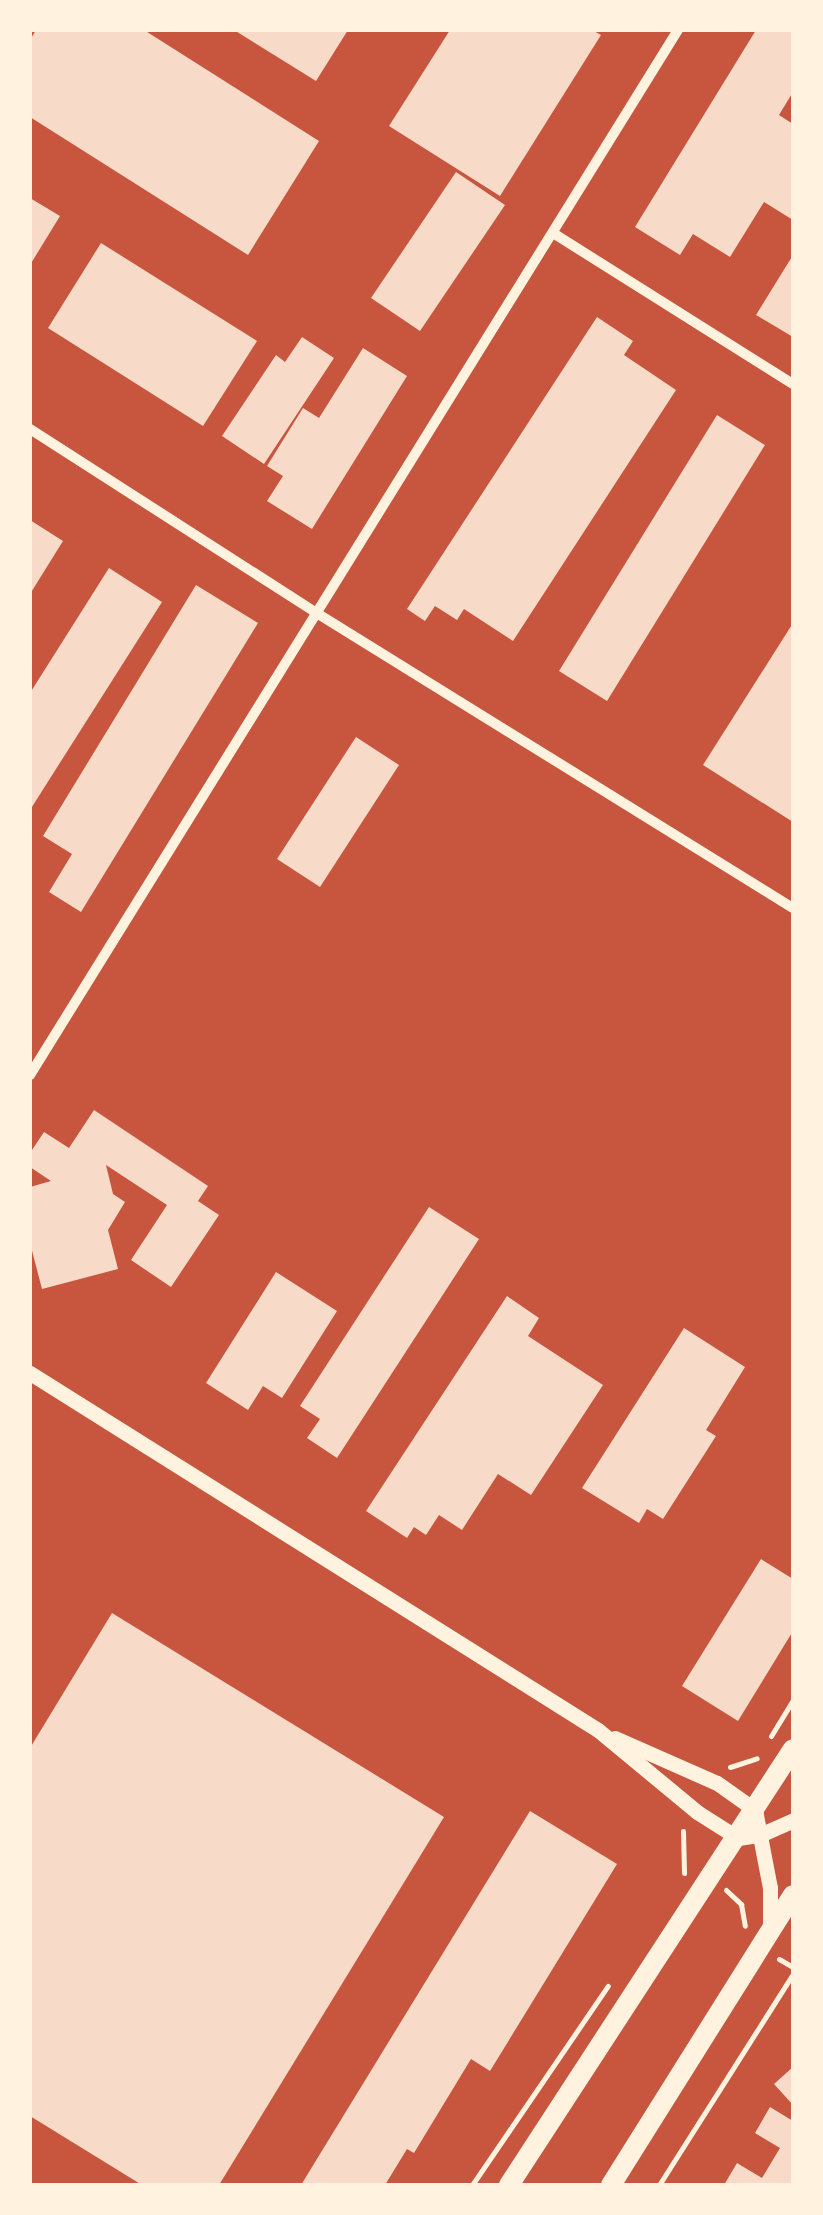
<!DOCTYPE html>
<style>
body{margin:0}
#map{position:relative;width:823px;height:2215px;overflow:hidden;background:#c8553d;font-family:Cabin,sans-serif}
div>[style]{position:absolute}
.building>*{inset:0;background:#f7dbc8}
.path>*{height:5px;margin:-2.5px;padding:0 2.5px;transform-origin:2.5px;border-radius:2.5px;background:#fff3e0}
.minor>*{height:10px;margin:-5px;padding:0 5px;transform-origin:5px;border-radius:5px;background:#fff3e0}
.tertiary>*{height:15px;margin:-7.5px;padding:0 7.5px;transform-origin:7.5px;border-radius:7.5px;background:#fff3e0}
.trunk>*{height:20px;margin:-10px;padding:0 10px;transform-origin:10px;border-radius:10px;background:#fff3e0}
span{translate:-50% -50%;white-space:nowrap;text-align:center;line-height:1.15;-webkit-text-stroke:8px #fff3e0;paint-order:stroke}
.frame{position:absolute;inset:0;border:32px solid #fff3e0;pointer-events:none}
</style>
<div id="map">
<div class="building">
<div style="clip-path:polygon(36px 30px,144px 30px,319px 141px,248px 255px,30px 117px,30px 40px)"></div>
<div style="clip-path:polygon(234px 30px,348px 30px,316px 81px)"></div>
<div style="clip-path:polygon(450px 30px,592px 30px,601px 35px,500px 196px,389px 126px)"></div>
<div style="clip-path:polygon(756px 30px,793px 30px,793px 92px,779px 115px,793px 124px,793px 220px,764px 202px,730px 257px,693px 234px,680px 255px,635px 227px)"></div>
<div style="clip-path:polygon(456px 172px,505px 205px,420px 331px,371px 298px)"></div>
<div style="clip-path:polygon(30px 198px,60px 216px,30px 265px)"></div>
<div style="clip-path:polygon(101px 243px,257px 341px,203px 426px,48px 328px)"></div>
<div style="clip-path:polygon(793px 255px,793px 337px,756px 315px)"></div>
<div style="clip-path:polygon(597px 317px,633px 341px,624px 355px,676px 390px,513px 641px,464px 609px,457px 620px,435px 606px,425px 621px,407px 609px)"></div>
<div style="clip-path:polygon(302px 337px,334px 358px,264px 464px,222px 436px,276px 355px,285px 362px)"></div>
<div style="clip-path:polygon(363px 348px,407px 376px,312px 529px,267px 501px,283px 476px,267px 466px,303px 408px,319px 418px)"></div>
<div style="clip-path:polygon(717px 415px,765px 445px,607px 701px,559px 671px)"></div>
<div style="clip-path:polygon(30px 520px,63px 541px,30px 594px)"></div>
<div style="clip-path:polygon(109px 568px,162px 602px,30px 810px,30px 693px)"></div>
<div style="clip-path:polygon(196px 585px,258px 623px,81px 912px,49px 892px,72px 854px,43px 836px)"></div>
<div style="clip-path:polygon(793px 623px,793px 822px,703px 765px)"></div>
<div style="clip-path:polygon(356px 737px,399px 765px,320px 887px,277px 859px)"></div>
<div style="clip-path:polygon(94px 1110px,208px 1186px,198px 1201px,219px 1215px,171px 1287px,131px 1260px,167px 1205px,106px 1165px,113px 1194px,125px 1202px,108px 1230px,118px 1269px,42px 1289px,30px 1243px,30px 1187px,51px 1181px,30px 1167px,30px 1153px,44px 1132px,69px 1148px)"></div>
<div style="clip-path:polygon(429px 1207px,479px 1239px,337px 1458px,307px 1438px,320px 1419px,300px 1406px)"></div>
<div style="clip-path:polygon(276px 1272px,337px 1311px,282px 1398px,263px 1386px,248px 1410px,206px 1383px)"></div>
<div style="clip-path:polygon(507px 1296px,539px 1318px,528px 1336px,603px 1385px,531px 1495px,498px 1474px,462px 1530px,439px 1515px,426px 1535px,414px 1527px,407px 1538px,366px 1511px)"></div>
<div style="clip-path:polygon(684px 1328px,745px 1367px,706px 1430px,716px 1436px,663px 1519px,647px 1509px,639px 1523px,582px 1488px)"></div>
<div style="clip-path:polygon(761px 1559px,793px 1579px,793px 1631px,738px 1721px,682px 1686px)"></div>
<div style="clip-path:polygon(112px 1613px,444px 1817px,219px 2185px,142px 2185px,30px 2116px,30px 1748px)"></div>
<div style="clip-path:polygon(530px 1811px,617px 1864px,490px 2071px,471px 2059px,414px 2153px,407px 2149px,385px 2185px,301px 2185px)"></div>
<div style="clip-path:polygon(793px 2067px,793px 2105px,774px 2084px)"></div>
<div style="clip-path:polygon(770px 2107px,793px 2121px,793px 2185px,724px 2185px,737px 2163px,762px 2178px,780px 2148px,755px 2133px)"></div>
</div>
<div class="path">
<div style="left:771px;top:1736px;width:42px;rotate:-58.6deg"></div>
<div style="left:730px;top:1767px;width:28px;rotate:-18deg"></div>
<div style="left:683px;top:1831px;width:42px;rotate:88.6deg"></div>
<div style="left:726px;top:1890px;width:21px;rotate:43deg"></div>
<div style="left:741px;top:1904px;width:22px;rotate:80deg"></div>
<div style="left:779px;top:1959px;width:16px;rotate:30deg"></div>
<div style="left:472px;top:2185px;width:241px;rotate:-55.7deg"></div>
<div style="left:659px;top:2185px;width:250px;rotate:-57.6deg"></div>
</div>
<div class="minor">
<div style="left:553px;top:233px;width:284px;rotate:32.2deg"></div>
<div style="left:30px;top:429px;width:339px;rotate:32.7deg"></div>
<div style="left:315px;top:612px;width:562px;rotate:31.77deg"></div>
<div style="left:30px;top:1075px;width:1230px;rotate:-58.2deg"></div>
</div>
<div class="tertiary">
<div style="left:30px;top:1373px;width:671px;rotate:32.15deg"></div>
<div style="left:598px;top:1730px;width:129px;rotate:39.6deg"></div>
<div style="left:697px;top:1812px;width:49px;rotate:32.4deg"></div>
<div style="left:738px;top:1838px;width:22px;rotate:-8deg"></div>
<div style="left:760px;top:1835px;width:36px;rotate:-24deg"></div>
<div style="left:615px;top:1738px;width:111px;rotate:23.8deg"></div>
<div style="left:717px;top:1783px;width:47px;rotate:35.4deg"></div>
<div style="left:755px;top:1810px;width:79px;rotate:79.1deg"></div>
<div style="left:770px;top:1888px;width:42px;rotate:90deg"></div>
</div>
<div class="trunk">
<div style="left:509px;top:2185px;width:520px;rotate:-56.92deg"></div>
<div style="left:611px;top:2185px;width:342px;rotate:-57.9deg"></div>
</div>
<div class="frame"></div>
</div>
